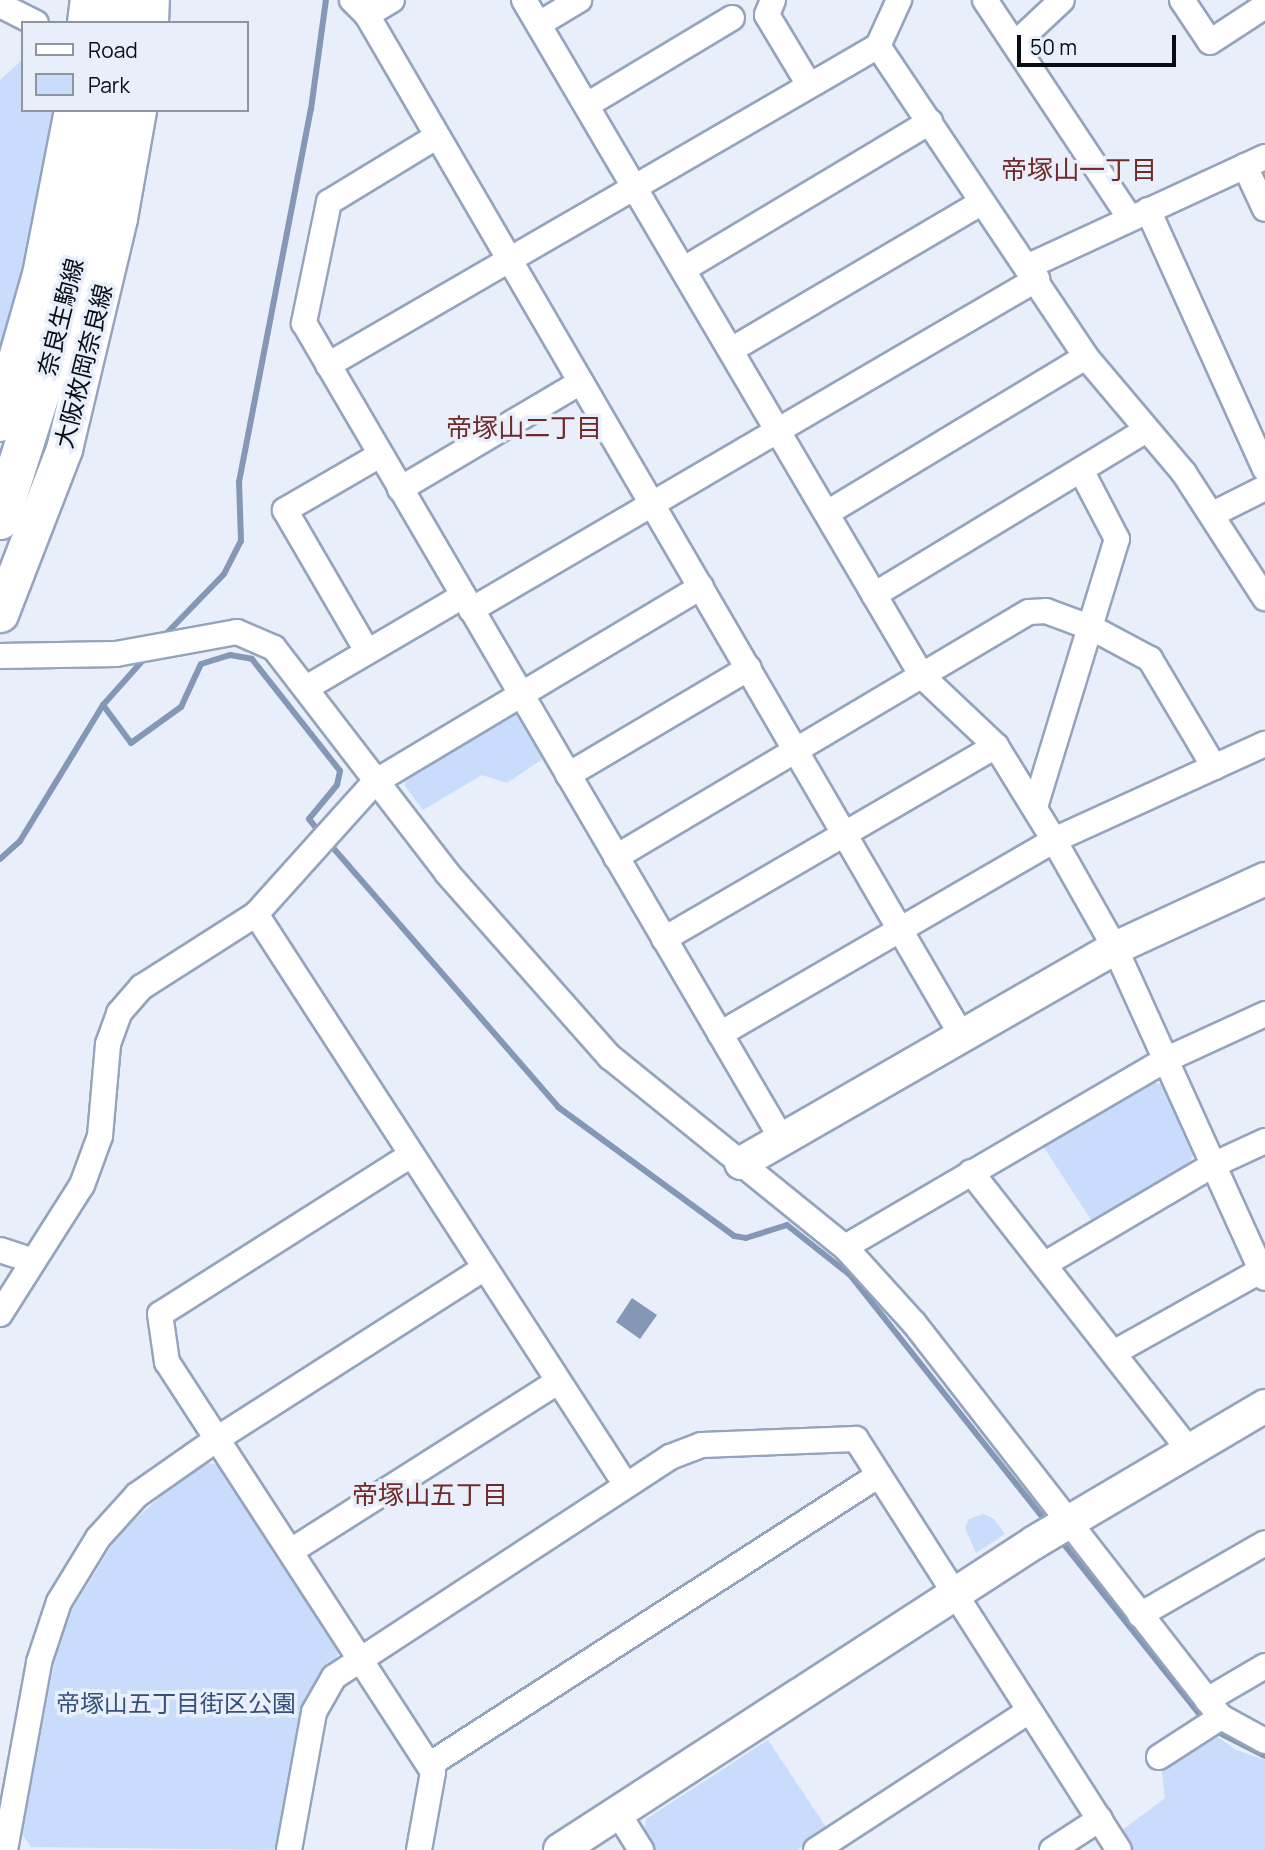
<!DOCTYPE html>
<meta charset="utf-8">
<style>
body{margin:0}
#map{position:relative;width:1265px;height:1850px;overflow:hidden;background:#e8effa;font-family:Manrope,"Noto Sans JP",sans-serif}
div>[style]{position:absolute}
.green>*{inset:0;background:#c9dcfb}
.water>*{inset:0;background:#8497b7}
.stream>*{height:6px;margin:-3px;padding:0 3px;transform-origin:3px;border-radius:3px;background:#8497b7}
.roads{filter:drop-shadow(2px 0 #95a4bd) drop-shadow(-2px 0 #95a4bd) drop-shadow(0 2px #95a4bd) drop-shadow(0 -2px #95a4bd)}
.minor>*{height:24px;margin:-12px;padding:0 12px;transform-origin:12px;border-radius:12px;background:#fff}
.tertiary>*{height:32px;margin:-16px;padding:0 16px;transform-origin:16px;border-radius:16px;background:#fff}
.secondary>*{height:35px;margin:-17.5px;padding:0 17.5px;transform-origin:17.5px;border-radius:17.5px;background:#fff}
.primary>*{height:38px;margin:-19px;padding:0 19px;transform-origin:19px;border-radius:19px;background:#fff}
span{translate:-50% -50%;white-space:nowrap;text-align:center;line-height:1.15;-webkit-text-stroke:7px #e8effa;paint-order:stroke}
.street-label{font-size:24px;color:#080d15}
.park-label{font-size:24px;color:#35507d}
.neighbourhood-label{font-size:26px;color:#702a29}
.legend{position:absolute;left:21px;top:21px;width:228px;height:91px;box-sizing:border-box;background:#e8effa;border:2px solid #8e959e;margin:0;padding:9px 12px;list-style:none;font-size:21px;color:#080d15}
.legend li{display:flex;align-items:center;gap:14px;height:35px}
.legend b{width:35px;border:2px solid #8e959e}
.scale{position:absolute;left:1017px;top:35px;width:159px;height:32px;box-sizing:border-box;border:4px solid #080d15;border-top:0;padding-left:9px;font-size:21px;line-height:24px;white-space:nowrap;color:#080d15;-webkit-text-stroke:5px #e8effa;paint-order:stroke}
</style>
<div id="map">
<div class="green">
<div style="clip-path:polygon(23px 59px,23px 110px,58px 110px,23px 282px,0 363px,0 80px)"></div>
<div style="clip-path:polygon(508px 711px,521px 715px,547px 756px,507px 783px,482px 775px,423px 810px,405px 786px,406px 772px)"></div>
<div style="clip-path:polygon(1147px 1081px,1161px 1084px,1193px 1155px,1187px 1167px,1093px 1223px,1041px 1143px)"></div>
<div style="clip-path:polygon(206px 1463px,223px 1465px,340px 1645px,279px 1850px,31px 1847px,22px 1834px,57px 1648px,70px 1613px,119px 1534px,170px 1488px)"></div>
<div style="clip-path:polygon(983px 1514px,994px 1519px,1005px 1534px,976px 1553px,965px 1528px,969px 1519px)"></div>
<div style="clip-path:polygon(1209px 1731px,1236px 1750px,1265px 1760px,1265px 1850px,1133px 1850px,1121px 1831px,1165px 1798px,1161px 1765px)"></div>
<div style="clip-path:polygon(768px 1740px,828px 1830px,797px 1850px,652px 1850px,643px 1836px,646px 1819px)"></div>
</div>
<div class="water">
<div style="clip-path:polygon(632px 1298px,657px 1315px,640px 1339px,616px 1322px)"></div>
</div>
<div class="stream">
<div style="left:164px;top:636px;width:86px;rotate:-45.9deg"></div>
<div style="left:224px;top:574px;width:37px;rotate:-63deg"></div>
<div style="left:241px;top:541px;width:59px;rotate:-91.9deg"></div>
<div style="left:239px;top:482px;width:380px;rotate:-79.1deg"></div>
<div style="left:311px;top:109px;width:110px;rotate:-82.2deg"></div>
<div style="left:103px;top:705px;width:47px;rotate:53.6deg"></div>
<div style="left:131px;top:743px;width:62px;rotate:-35.8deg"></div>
<div style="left:181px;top:707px;width:47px;rotate:-65.1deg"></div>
<div style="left:201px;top:664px;width:30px;rotate:-17deg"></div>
<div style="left:230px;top:655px;width:22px;rotate:10deg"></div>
<div style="left:252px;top:659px;width:142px;rotate:51.8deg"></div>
<div style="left:340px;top:771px;width:14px;rotate:102deg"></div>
<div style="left:337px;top:785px;width:44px;rotate:129.5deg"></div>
<div style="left:309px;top:819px;width:19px;rotate:51deg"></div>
<div style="left:328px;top:842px;width:351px;rotate:49deg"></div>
<div style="left:558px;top:1107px;width:218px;rotate:36.2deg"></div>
<div style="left:734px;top:1236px;width:12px;rotate:9deg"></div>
<div style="left:746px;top:1238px;width:43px;rotate:-17.6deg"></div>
<div style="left:787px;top:1225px;width:80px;rotate:38.4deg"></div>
<div style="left:850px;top:1275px;width:317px;rotate:51.5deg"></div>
<div style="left:0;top:859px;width:27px;rotate:-42deg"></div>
<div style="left:20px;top:841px;width:159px;rotate:-58.6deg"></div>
<div style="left:103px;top:705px;width:63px;rotate:-48.2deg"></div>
<div style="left:1058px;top:1537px;width:234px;rotate:51.4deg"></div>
<div style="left:1214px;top:1730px;width:57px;rotate:27deg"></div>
</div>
<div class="roads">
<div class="minor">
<div style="left:352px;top:0;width:21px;rotate:45deg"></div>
<div style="left:367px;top:15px;width:1182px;rotate:59.77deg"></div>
<div style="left:524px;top:0;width:784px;rotate:59.51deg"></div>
<div style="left:922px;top:676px;width:102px;rotate:43.4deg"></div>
<div style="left:996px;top:746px;width:110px;rotate:58.3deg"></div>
<div style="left:1054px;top:840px;width:124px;rotate:60.5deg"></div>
<div style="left:1115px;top:948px;width:362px;rotate:65.6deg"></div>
<div style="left:773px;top:0;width:16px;rotate:112deg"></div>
<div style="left:767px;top:15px;width:82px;rotate:59deg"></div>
<div style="left:985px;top:0;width:260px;rotate:56.4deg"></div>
<div style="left:1182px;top:0;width:50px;rotate:56.3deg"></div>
<div style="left:1210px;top:42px;width:66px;rotate:-33.2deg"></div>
<div style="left:0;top:5px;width:40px;rotate:26.6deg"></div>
<div style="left:367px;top:15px;width:29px;rotate:-31deg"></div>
<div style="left:539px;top:24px;width:47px;rotate:-31deg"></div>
<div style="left:1015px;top:44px;width:64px;rotate:-43.1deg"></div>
<div style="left:878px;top:46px;width:374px;rotate:56.2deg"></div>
<div style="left:1086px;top:357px;width:152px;rotate:49.8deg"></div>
<div style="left:1184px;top:473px;width:149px;rotate:57.1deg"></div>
<div style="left:587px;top:105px;width:169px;rotate:-31deg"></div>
<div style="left:436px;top:137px;width:125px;rotate:148.7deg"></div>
<div style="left:329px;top:202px;width:124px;rotate:101.7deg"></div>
<div style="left:304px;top:323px;width:948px;rotate:59.65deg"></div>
<div style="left:1245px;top:166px;width:47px;rotate:65.1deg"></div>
<div style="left:1148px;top:210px;width:284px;rotate:65.7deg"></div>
<div style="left:1029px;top:266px;width:260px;rotate:-24.8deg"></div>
<div style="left:684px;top:269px;width:287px;rotate:-30.9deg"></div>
<div style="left:731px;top:350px;width:291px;rotate:-30.5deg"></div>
<div style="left:328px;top:365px;width:636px;rotate:-30.11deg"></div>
<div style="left:878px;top:46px;width:51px;rotate:-65.5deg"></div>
<div style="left:400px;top:489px;width:210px;rotate:-30.6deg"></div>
<div style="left:827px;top:513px;width:302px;rotate:-31.1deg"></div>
<div style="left:1213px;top:514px;width:58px;rotate:-26.6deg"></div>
<div style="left:874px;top:595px;width:317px;rotate:-31.2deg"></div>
<div style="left:471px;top:610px;width:656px;rotate:-30.32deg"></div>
<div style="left:367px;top:651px;width:163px;rotate:-120.2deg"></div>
<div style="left:285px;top:510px;width:110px;rotate:-30.1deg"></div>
<div style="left:0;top:656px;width:116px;rotate:-1deg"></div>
<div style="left:116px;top:654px;width:123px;rotate:-10.3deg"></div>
<div style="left:237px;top:632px;width:40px;rotate:23.4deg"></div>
<div style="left:274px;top:648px;width:284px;rotate:52.4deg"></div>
<div style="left:447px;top:873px;width:246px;rotate:48.5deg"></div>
<div style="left:610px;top:1057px;width:302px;rotate:39deg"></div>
<div style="left:845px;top:1247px;width:103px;rotate:47.8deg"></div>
<div style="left:914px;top:1323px;width:499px;rotate:52.1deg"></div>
<div style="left:1221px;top:1717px;width:50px;rotate:28.6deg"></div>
<div style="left:306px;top:688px;width:182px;rotate:-30.4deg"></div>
<div style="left:568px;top:775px;width:210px;rotate:-30.6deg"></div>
<div style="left:1035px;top:807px;width:280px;rotate:-73deg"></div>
<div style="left:1117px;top:539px;width:76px;rotate:-117.6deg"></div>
<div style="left:616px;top:857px;width:480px;rotate:-30.7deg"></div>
<div style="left:1029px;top:612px;width:17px;rotate:-3deg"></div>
<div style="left:1046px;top:611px;width:49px;rotate:20.3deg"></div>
<div style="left:1092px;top:628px;width:66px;rotate:28.1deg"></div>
<div style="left:1150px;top:659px;width:126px;rotate:59.3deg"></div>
<div style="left:256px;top:914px;width:680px;rotate:57.06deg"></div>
<div style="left:664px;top:939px;width:384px;rotate:-30.2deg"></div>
<div style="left:720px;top:1034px;width:386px;rotate:-30.1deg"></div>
<div style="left:1054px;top:840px;width:232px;rotate:-24.5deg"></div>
<div style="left:411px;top:1155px;width:297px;rotate:147.6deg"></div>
<div style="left:160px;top:1314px;width:49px;rotate:81.7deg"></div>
<div style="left:167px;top:1362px;width:481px;rotate:57deg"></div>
<div style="left:971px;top:1172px;width:355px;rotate:51.9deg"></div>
<div style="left:845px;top:1247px;width:371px;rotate:-30.3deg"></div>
<div style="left:1165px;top:1060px;width:110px;rotate:-24.7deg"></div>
<div style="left:0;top:1250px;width:35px;rotate:18deg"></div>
<div style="left:1045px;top:1264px;width:195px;rotate:-30.5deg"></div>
<div style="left:1213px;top:1165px;width:57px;rotate:-24.8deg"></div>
<div style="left:0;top:1314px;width:153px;rotate:-57.6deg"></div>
<div style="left:82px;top:1185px;width:52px;rotate:-69.8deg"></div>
<div style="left:100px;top:1136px;width:92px;rotate:-85deg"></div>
<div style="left:108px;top:1044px;width:33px;rotate:-70deg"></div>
<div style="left:119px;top:1013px;width:35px;rotate:-49deg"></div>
<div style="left:142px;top:987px;width:135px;rotate:-32.6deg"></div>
<div style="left:256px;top:914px;width:178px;rotate:-48deg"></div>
<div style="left:375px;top:782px;width:380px;rotate:-30.9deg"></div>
<div style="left:1115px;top:1352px;width:172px;rotate:-29.2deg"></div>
<div style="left:291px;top:1551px;width:314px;rotate:-32.4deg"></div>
<div style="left:1140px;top:1615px;width:144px;rotate:-29.9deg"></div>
<div style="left:1207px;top:1700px;width:67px;rotate:-30.4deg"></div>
<div style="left:1159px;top:1757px;width:74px;rotate:-32.8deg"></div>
<div style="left:618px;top:1813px;width:44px;rotate:58.1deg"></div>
<div style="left:5px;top:1850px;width:191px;rotate:-79.7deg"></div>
<div style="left:39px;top:1662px;width:63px;rotate:-71.6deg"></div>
<div style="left:59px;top:1602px;width:75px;rotate:-58.6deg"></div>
<div style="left:98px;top:1538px;width:58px;rotate:-47.8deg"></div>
<div style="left:137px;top:1495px;width:98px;rotate:-35deg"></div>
<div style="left:217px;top:1439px;width:316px;rotate:-32.6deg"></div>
<div style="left:289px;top:1850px;width:140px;rotate:-79.7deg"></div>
<div style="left:314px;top:1712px;width:40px;rotate:-60.3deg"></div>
<div style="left:334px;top:1677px;width:402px;rotate:-33.2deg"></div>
<div style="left:670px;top:1457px;width:33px;rotate:-21deg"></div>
<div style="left:701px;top:1445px;width:155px;rotate:-2.2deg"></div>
<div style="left:856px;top:1439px;width:488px;rotate:57.4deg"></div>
<div style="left:419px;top:1850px;width:79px;rotate:-79.8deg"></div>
<div style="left:433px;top:1772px;width:8px;rotate:-120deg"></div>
<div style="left:429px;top:1765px;width:535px;rotate:-32.8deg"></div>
<div style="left:816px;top:1850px;width:254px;rotate:-33.1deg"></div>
<div style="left:1052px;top:1850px;width:57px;rotate:-32.9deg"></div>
</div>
<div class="tertiary">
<div style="left:741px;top:1163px;width:431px;rotate:-29.9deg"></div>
<div style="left:1115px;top:948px;width:165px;rotate:-24.7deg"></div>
<div style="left:560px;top:1850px;width:566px;rotate:-32.96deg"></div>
<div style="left:1035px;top:1542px;width:267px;rotate:-30.6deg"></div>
</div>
<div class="secondary">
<div style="left:150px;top:23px;width:23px;rotate:-88deg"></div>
<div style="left:0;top:614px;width:177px;rotate:-68.8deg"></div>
<div style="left:64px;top:449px;width:237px;rotate:-76.6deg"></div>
<div style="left:119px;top:218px;width:110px;rotate:-80deg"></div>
</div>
<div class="primary">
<div style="left:87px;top:23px;width:23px;rotate:-83deg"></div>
<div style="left:115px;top:23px;width:23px;rotate:-83deg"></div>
<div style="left:0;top:422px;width:153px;rotate:-74.1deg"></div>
<div style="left:42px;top:275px;width:168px;rotate:-79deg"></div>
<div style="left:0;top:520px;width:174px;rotate:-72.3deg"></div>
<div style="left:53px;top:354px;width:193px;rotate:-76.8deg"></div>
<div style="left:97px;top:166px;width:56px;rotate:-82.9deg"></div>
</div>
</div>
<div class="street-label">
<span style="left:60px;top:317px;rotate:-76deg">奈良生駒線</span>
<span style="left:83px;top:366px;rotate:-76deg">大阪枚岡奈良線</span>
</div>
<div class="park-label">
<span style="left:176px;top:1703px">帝塚山五丁目街区公園</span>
</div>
<div class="neighbourhood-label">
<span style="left:1079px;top:170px">帝塚山一丁目</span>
<span style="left:524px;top:428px">帝塚山二丁目</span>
<span style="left:430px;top:1495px">帝塚山五丁目</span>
</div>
<ul class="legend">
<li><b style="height:9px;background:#fff"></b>Road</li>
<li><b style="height:19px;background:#c9dcfb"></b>Park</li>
</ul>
<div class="scale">50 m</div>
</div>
